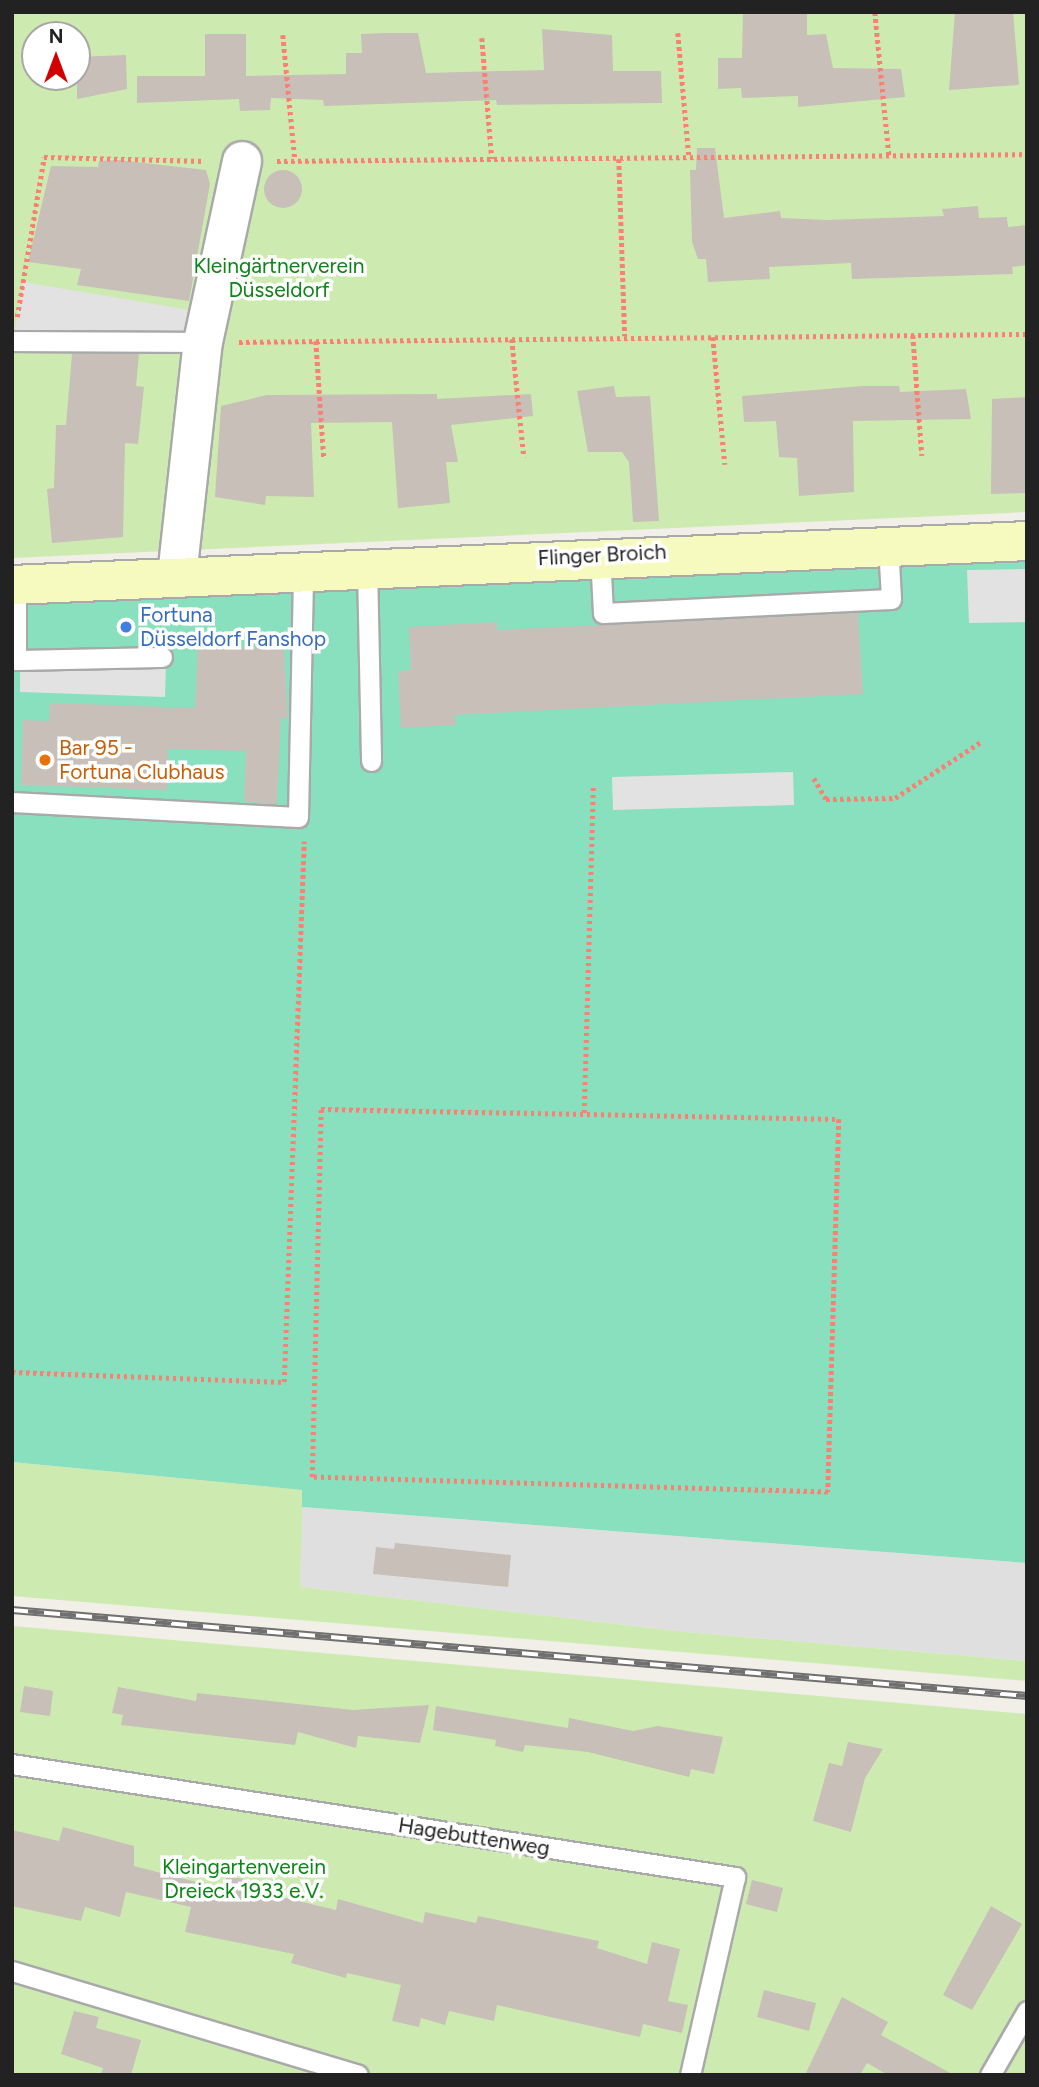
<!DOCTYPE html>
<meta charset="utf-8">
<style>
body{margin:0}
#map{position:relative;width:1039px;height:2087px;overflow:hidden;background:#f2efe9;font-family:Figtree,sans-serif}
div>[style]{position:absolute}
.residential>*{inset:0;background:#e0dfdf}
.grass>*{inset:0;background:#cdebb0}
.pitch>*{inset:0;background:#88e0be}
.parking>*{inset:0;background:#e2e2e2}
.building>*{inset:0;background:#c7bfb8}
.round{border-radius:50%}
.path>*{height:4.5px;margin-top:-2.25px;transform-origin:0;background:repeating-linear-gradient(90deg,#fa8072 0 3.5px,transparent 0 7px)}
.roads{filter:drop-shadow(2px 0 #a9a9a9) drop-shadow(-2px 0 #a9a9a9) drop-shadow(0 2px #a9a9a9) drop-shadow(0 -2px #a9a9a9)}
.lane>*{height:19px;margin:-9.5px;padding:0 9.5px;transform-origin:9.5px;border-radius:9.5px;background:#fff}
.street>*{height:38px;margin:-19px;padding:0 19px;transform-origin:19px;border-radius:19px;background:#fff}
.secondary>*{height:38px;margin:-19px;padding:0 19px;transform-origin:19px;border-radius:19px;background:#f7fabf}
.rail>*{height:8px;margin-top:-4px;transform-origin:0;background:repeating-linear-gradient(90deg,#fff 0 16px,#707070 0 32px);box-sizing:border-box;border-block:2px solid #707070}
.dots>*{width:19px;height:19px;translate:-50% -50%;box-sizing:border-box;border:4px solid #fff;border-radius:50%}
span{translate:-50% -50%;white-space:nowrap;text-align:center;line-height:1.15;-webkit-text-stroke:7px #fff;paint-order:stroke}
.park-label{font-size:21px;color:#0c8416}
.street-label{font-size:21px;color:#222}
.shop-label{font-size:21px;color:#366cbe}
.left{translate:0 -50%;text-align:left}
.food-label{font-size:21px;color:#c56008}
.frame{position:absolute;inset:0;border:14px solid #222;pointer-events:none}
.north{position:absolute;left:21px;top:21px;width:70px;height:70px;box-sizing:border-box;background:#fff;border:2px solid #a7a7a7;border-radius:50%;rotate:0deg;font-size:19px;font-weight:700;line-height:28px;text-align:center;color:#222}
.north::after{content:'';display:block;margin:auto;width:24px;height:32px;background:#d40000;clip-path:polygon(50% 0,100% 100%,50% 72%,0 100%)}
</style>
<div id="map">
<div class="residential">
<div style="clip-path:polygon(302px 1507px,1027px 1563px,1027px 1661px,685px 1632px,299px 1587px)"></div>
</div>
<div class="grass">
<div style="clip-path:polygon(evenodd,12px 12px,1027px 12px,1027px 512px,12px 558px,12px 12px,35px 35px,77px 35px,77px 77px,35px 77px,35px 35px)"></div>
<div style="clip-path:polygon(12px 1462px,303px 1490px,300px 1587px,685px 1632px,1027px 1661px,1027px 1681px,12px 1596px)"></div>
<div style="clip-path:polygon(12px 1626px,1027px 1714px,1027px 2075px,12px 2075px)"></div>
</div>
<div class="pitch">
<div style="clip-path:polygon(1027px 558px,1027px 1563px,302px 1507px,302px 1490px,12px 1462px,12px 602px)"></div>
</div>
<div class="parking">
<div style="clip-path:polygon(23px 282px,208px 313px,203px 342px,13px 341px)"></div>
<div style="clip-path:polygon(1027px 569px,1027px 622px,969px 623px,967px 570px)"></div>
<div style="clip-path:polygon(166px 663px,165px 697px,20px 692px,20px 666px)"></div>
<div style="clip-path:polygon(793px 772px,794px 805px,613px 810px,612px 777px)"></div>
</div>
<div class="building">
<div style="clip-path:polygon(743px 12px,807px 12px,807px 35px,826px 34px,833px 68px,901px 69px,905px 97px,798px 107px,798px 96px,742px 98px,741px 88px,718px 89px,718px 58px,742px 58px)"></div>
<div style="clip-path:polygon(955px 12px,1013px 12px,1019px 85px,949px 90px)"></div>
<div style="clip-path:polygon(542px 29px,612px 35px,613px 71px,661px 71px,662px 103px,497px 105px,496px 100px,324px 106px,323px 100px,271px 98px,270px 110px,240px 111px,239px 99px,137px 103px,137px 76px,205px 76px,205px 34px,246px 34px,246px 76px,346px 74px,346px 53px,362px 53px,361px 34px,384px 33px,418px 33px,426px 73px,544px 70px)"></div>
<div style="clip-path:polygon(126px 55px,127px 89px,77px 99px,77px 57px)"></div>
<div style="clip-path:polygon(697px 148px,715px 148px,724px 218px,780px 211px,781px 218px,827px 220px,944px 216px,942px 209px,978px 206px,979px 218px,1007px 217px,1008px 227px,1027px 225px,1027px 265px,1012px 267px,1013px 274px,852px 279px,851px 263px,769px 267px,770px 279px,708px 282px,706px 259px,698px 259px,692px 242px,690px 170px,696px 170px)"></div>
<div style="clip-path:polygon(118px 160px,206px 170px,210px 184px,189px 301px,77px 285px,81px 269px,28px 262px,51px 166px,98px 167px,99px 161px)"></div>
<div class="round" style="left:264px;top:170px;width:38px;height:38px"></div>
<div style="clip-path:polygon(72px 354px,139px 354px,136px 386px,144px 387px,138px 444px,125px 443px,123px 537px,52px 543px,47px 489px,54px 488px,56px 425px,66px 425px)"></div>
<div style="clip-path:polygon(614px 386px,616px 397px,650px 396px,659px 521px,633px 522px,629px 462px,622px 452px,588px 452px,577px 391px)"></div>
<div style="clip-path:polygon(863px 386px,899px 386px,900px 392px,966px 389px,971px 419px,853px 421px,854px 492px,799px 496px,797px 458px,779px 457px,776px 421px,744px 422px,742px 396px)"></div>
<div style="clip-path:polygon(437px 394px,437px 399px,531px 394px,533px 416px,451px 425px,458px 462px,446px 462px,450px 503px,398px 508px,392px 422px,311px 423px,314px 497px,266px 496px,265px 505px,215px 497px,221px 406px,267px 395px)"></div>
<div style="clip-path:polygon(1027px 397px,1025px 493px,991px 494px,992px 399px)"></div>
<div style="clip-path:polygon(858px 613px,863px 694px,455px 715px,456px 725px,401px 728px,398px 671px,411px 670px,409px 627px,497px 622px,497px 630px)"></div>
<div style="clip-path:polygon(198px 645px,284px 649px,288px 718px,281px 718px,277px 804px,244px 802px,246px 751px,168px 749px,167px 790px,21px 785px,23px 720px,49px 721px,50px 703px,195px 708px)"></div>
<div style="clip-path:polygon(395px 1543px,511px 1555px,508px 1587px,373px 1574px,376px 1547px,394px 1549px)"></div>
<div style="clip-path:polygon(24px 1686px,53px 1691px,50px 1716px,20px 1712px)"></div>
<div style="clip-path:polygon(118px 1687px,196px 1701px,197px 1693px,353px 1710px,429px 1705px,420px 1743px,358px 1736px,356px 1748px,298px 1732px,295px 1745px,121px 1725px,123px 1715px,112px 1713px)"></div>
<div style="clip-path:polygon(436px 1706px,568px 1728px,569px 1718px,633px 1731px,658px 1726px,723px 1737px,714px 1774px,691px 1769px,689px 1777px,588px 1752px,525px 1745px,523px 1752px,495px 1746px,496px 1740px,433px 1730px)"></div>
<div style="clip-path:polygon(848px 1742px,883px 1749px,865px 1778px,851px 1832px,813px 1821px,829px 1763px,842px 1766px)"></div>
<div style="clip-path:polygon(63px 1827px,134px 1846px,134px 1866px,223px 1889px,227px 1876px,279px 1885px,277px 1896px,336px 1910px,338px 1899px,423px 1923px,425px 1912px,476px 1923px,478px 1916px,599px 1941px,597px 1948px,647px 1964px,652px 1942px,680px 1949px,668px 2001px,688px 2005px,682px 2033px,643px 2024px,640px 2037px,497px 2005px,494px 2021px,449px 2011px,445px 2025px,421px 2018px,419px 2027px,392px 2021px,401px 1985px,347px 1973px,346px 1978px,291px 1963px,294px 1954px,185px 1932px,191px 1907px,126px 1892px,120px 1917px,85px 1907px,81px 1921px,12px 1906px,12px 1830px,59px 1841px)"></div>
<div style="clip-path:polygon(752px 1880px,783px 1888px,777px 1912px,746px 1904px)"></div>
<div style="clip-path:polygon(991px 1906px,1022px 1924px,972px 2010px,943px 1995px)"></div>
<div style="clip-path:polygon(764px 1990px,816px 2003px,809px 2031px,757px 2017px)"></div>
<div style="clip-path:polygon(842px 1997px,888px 2022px,881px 2035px,954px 2075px,888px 2075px,867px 2063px,860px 2075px,805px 2075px)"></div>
<div style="clip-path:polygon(74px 2011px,99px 2017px,96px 2028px,141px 2040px,131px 2075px,101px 2075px,103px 2068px,61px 2054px)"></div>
</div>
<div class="path">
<div style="left:875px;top:12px;width:145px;rotate:84.4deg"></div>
<div style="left:678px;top:33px;width:124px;rotate:84.9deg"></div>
<div style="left:283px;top:35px;width:126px;rotate:84.5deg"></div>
<div style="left:482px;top:38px;width:121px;rotate:85.3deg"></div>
<div style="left:619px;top:159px;width:177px;rotate:88.1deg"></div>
<div style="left:277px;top:161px;width:750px;rotate:-0.53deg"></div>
<div style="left:17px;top:317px;width:162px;rotate:-80.4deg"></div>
<div style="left:44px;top:157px;width:161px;rotate:1.4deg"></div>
<div style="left:913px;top:335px;width:121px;rotate:85.7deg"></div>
<div style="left:713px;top:337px;width:128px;rotate:84.6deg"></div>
<div style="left:512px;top:339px;width:119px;rotate:84.2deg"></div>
<div style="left:316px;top:341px;width:118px;rotate:86.1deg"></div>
<div style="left:239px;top:342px;width:788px;rotate:-0.58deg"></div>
<div style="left:814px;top:778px;width:24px;rotate:60deg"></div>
<div style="left:826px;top:799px;width:69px;rotate:-0.8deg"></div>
<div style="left:895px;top:798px;width:103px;rotate:-33.1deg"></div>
<div style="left:321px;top:1109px;width:518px;rotate:1.11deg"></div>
<div style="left:839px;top:1119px;width:373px;rotate:91.7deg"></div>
<div style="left:828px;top:1492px;width:516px;rotate:-178.33deg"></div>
<div style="left:312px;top:1477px;width:368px;rotate:-88.6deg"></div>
<div style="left:584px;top:1113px;width:328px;rotate:-88.4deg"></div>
<div style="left:12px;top:1372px;width:272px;rotate:2.1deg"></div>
<div style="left:284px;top:1382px;width:541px;rotate:-87.88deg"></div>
</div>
<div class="roads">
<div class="lane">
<div style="left:13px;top:341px;width:190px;rotate:0.3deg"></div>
<div style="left:600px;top:555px;width:58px;rotate:87deg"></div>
<div style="left:603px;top:613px;width:288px;rotate:-2.8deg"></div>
<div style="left:891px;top:599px;width:55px;rotate:-93.1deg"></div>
<div style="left:367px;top:567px;width:194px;rotate:88.8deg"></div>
<div style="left:16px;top:585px;width:75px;rotate:90deg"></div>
<div style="left:16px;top:660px;width:146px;rotate:-1.2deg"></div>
<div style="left:12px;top:802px;width:286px;rotate:3deg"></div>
<div style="left:298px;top:817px;width:247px;rotate:-88.8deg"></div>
<div style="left:12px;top:1764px;width:732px;rotate:8.88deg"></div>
<div style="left:735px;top:1877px;width:203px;rotate:102.8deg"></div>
<div style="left:12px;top:1971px;width:361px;rotate:16.7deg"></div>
<div style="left:990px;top:2075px;width:74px;rotate:-60deg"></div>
</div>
<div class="street">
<div style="left:177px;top:576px;width:235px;rotate:-83.7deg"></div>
<div style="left:203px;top:342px;width:185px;rotate:-77.8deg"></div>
</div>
<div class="secondary">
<div style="left:12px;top:585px;width:1016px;rotate:-2.48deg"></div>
</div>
</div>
<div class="rail">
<div style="left:12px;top:1610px;width:1019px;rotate:4.84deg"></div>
</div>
<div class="dots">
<div style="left:126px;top:627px;background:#3f7fe0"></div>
<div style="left:45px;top:760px;background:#e8710a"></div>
</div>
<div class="park-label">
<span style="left:279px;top:278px">Kleingärtnerverein<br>Düsseldorf</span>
<span style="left:244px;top:1879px">Kleingartenverein<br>Dreieck 1933 e.V.</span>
</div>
<div class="street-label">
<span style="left:602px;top:555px;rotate:-3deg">Flinger Broich</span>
<span style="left:474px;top:1837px;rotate:9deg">Hagebuttenweg</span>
</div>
<div class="shop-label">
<span class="left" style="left:140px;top:627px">Fortuna<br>Düsseldorf Fanshop</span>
</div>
<div class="food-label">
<span class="left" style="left:59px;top:760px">Bar 95 -<br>Fortuna Clubhaus</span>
</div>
<div class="frame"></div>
<div class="north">N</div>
</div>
